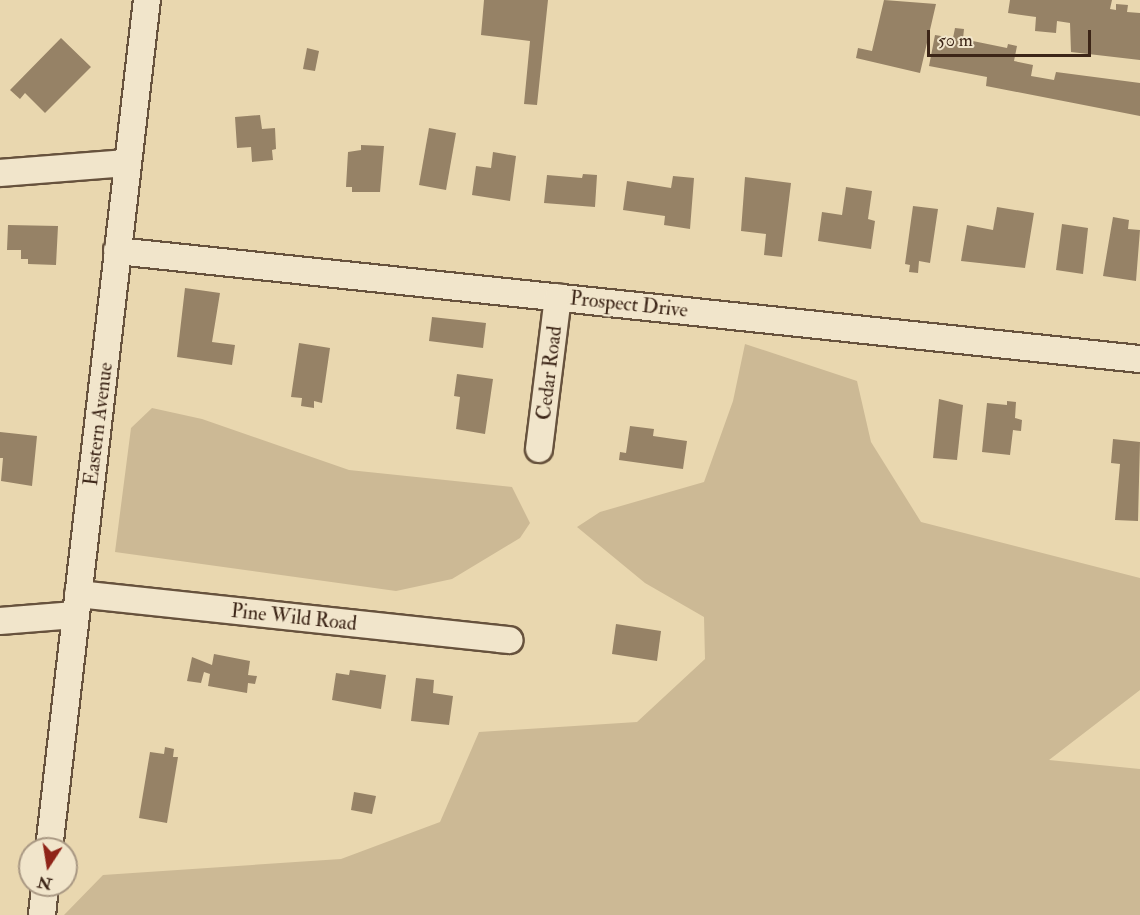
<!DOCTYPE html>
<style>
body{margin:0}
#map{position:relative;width:1140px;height:915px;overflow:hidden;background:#e9d7af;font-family:"IM FELL Double Pica",serif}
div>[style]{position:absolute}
.green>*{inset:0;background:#ccb995}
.building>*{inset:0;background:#968266}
.roads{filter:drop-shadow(2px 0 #67523d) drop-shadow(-2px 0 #67523d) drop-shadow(0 2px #67523d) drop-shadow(0 -2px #67523d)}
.street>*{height:26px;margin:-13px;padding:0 13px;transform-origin:13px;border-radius:13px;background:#f1e5cb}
span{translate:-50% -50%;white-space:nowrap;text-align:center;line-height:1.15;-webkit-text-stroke:4.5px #f1e5cb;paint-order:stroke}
.street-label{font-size:20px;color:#3c2517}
.north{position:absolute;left:18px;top:837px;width:60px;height:60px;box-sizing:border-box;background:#f1e5cb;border:2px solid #a99883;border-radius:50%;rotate:192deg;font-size:16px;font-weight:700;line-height:24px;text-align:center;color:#3c2517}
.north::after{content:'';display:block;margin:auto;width:21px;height:27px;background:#8f2418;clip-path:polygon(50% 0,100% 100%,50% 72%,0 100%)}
.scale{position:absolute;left:927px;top:30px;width:164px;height:27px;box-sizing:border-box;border:3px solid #3c2517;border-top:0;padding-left:8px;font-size:18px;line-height:21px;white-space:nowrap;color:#3c2517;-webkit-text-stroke:4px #f1e5cb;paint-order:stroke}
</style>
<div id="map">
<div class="green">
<div style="clip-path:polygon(745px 344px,857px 381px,871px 442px,921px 522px,1140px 578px,1140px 690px,1049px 760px,1140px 769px,1140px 915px,64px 915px,103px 875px,341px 859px,440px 822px,479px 732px,637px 722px,705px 659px,704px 617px,645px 583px,577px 527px,600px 512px,704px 482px,733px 401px)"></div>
<div style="clip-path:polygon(152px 408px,202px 419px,349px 470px,512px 487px,530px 523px,520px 538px,452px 579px,396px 591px,115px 552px,131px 428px)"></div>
</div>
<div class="building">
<div style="clip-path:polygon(484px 0,548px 0,537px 105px,524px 104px,530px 41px,481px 35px)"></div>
<div style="clip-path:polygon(884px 0,936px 4px,920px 73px,856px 58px,858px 48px,872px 51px)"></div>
<div style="clip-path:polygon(1010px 0,1112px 0,1110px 9px,1116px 10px,1116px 4px,1128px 5px,1127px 12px,1140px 13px,1140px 60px,1071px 52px,1070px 23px,1057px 21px,1056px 33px,1035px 31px,1036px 17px,1008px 13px)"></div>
<div style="clip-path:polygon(955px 28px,964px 29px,963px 39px,1007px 48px,1008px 44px,1017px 46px,1014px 61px,1033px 65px,1031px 76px,1054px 80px,1056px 72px,1140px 83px,1140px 116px,986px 86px,987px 77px,929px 66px,935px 35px,953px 38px)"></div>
<div style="clip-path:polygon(61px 38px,91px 67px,45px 113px,25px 93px,20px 99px,10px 90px)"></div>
<div style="clip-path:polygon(307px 48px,319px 51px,315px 71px,303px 69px)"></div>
<div style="clip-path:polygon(260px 115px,262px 129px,275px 128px,276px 149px,272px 150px,273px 160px,252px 162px,251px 147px,237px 148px,235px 117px)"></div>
<div style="clip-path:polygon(429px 128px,456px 133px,446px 190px,419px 185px)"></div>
<div style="clip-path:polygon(361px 145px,384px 146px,380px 192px,352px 192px,352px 187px,346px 187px,348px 152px,361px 150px)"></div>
<div style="clip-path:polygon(493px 152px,516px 156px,510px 201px,472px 195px,476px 166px,491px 168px)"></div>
<div style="clip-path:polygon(583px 174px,597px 175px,595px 207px,544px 203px,547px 175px,582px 178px)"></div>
<div style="clip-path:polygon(673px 176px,694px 178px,690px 229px,664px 225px,665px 216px,623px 210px,627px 181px,671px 188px)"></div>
<div style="clip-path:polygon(745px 177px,791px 183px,782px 257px,764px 255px,766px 234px,741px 231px)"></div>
<div style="clip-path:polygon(846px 187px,872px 191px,868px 219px,875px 221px,871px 249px,818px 241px,822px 212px,842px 215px)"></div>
<div style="clip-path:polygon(913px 206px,938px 209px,930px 263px,919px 261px,918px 273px,909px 272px,910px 265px,905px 264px)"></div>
<div style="clip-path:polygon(997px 207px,1034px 213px,1025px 268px,961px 261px,967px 225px,993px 230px)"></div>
<div style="clip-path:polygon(1113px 217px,1129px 220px,1128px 229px,1140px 230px,1136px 281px,1103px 276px)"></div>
<div style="clip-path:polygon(1062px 224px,1088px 228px,1083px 274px,1056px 270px)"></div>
<div style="clip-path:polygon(8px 225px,58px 226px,56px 265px,28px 264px,28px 259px,21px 259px,21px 250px,7px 250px)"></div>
<div style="clip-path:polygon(185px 288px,220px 293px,212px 342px,235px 345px,232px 365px,177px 357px)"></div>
<div style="clip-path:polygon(432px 317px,486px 323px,483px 348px,429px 341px)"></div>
<div style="clip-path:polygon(299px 343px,330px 348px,322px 403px,314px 401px,314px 408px,301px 406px,302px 398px,291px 397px)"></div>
<div style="clip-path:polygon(457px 374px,493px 379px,485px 434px,456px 429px,460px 397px,454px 396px)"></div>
<div style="clip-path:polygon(939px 399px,963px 405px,957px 460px,933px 458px)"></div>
<div style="clip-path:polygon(1007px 401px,1016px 402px,1015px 418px,1022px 420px,1021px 431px,1013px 430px,1010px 455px,982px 452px,987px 403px,1007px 405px)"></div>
<div style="clip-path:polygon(630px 426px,654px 429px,653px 436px,687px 441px,683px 469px,619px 460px,620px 452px,626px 453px)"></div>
<div style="clip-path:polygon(0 432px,37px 436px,32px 486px,1px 481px,3px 458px,0 458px)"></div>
<div style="clip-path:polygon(1113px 439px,1140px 442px,1138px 521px,1115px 520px,1120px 464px,1111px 463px)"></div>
<div style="clip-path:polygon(616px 624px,661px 631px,657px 661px,612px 654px)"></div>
<div style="clip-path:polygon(214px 654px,250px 661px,248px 675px,257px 676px,255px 684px,248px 683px,247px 693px,208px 686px,210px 674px,204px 672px,201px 683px,187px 681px,192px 657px,212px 665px)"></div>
<div style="clip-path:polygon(350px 670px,386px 675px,381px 709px,332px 700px,336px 673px,349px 675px)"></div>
<div style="clip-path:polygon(416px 678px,434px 680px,433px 693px,453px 696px,449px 725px,411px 721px)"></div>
<div style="clip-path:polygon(165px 747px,174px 749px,173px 757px,178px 757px,167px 823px,139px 818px,150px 752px,164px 754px)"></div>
<div style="clip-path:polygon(354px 792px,376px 796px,372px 814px,351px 810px)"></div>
</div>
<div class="roads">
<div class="street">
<div style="left:0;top:173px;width:127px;rotate:-4.5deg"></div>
<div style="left:117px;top:251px;width:1029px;rotate:6.03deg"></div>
<div style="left:539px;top:449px;width:153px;rotate:-82.9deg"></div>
<div style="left:78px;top:594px;width:434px;rotate:6.1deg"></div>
<div style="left:0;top:621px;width:75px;rotate:-4.6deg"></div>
<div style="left:49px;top:849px;width:855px;rotate:-83.42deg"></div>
<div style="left:42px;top:915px;width:30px;rotate:-84deg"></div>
</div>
</div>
<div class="street-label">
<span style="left:629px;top:304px;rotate:6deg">Prospect Drive</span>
<span style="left:549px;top:373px;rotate:-83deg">Cedar Road</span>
<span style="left:98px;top:424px;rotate:-83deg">Eastern Avenue</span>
<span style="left:294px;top:617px;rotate:6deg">Pine Wild Road</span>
</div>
<div class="north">N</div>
<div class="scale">50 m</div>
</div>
